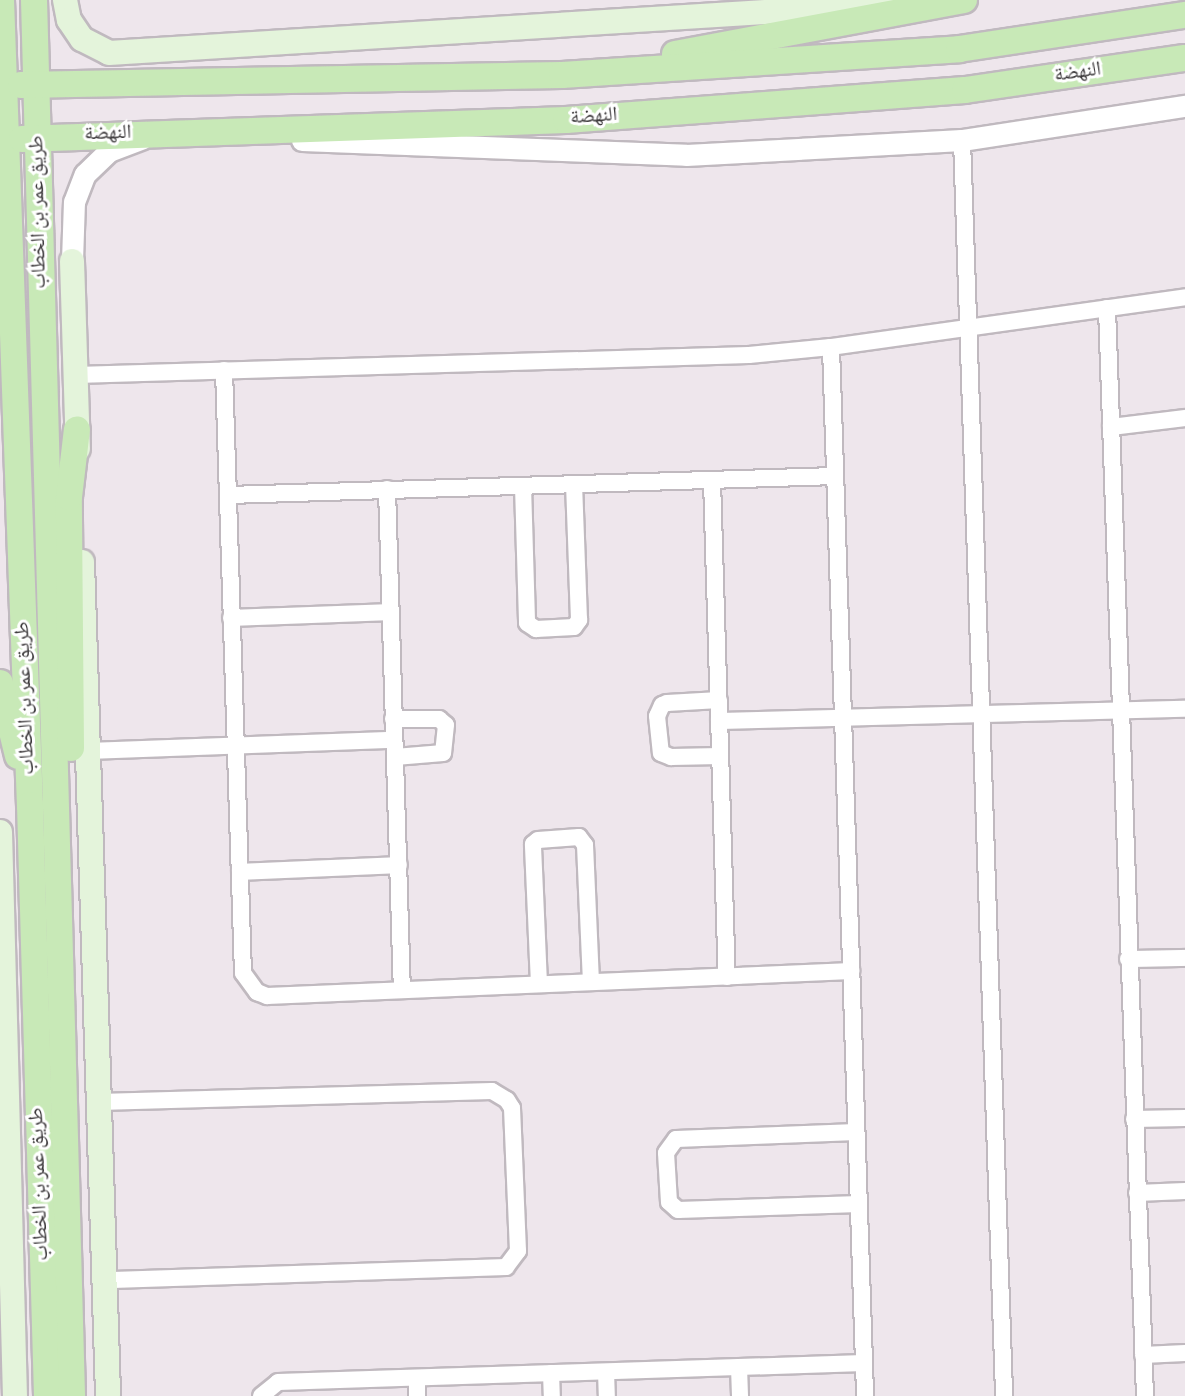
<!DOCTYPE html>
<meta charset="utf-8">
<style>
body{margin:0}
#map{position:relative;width:1185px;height:1396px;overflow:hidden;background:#eee6ec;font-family:Georgia,"Noto Naskh Arabic",serif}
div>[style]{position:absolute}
.roads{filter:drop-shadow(2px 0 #c0b9bf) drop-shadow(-2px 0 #c0b9bf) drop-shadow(0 2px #c0b9bf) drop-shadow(0 -2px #c0b9bf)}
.minor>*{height:16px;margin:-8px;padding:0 8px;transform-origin:8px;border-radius:8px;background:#fff}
.tertiary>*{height:21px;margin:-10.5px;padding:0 10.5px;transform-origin:10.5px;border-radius:10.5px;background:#fff}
.secondary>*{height:24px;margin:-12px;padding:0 12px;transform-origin:12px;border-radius:12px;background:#e4f4db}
.primary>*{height:26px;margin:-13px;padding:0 13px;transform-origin:13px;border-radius:13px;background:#c8e9b7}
span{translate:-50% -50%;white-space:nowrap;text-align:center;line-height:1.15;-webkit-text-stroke:6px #fff;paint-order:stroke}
.street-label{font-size:20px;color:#3a3739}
</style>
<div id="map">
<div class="roads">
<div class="minor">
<div style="left:962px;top:140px;width:1257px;rotate:88.08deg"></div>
<div style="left:1107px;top:308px;width:1089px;rotate:88deg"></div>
<div style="left:831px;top:347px;width:1050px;rotate:88.14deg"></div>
<div style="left:224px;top:370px;width:603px;rotate:88.2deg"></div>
<div style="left:243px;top:973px;width:24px;rotate:54deg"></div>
<div style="left:257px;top:992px;width:11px;rotate:22deg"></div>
<div style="left:267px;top:996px;width:585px;rotate:-2.45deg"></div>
<div style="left:76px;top:375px;width:673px;rotate:-1.7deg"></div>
<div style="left:749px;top:355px;width:82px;rotate:-5.6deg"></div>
<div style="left:831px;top:347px;width:358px;rotate:-8deg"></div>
<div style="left:1111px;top:427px;width:75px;rotate:-6.9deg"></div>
<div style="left:712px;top:480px;width:497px;rotate:88.3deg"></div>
<div style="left:523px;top:486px;width:137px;rotate:88.3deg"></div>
<div style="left:527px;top:623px;width:11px;rotate:34deg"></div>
<div style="left:536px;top:629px;width:38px;rotate:-3deg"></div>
<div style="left:574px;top:627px;width:9px;rotate:-54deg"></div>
<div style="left:579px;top:620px;width:136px;rotate:-92.1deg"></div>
<div style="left:387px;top:489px;width:499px;rotate:88.3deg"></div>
<div style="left:228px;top:495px;width:607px;rotate:-1.79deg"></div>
<div style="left:231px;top:618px;width:160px;rotate:-2.1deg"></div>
<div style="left:719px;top:700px;width:52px;rotate:176.7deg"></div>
<div style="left:667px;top:703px;width:5px;rotate:158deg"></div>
<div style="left:662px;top:705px;width:12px;rotate:114deg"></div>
<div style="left:657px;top:716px;width:37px;rotate:84deg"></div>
<div style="left:661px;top:753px;width:11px;rotate:22deg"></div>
<div style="left:671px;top:757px;width:49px;rotate:-1.2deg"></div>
<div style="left:393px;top:719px;width:46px"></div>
<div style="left:439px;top:719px;width:9px;rotate:41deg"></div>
<div style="left:446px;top:725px;width:28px;rotate:96deg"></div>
<div style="left:443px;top:753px;width:48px;rotate:175.2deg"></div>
<div style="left:719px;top:721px;width:466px;rotate:-1.5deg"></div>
<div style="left:88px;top:751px;width:306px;rotate:-2.1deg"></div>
<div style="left:240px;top:872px;width:159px;rotate:-2.5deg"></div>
<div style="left:1128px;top:959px;width:57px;rotate:-1deg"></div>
<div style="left:539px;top:984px;width:140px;rotate:-92.5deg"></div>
<div style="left:533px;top:844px;width:6px;rotate:-39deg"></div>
<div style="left:538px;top:840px;width:41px;rotate:-4.2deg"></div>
<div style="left:579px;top:837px;width:10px;rotate:53deg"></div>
<div style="left:585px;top:845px;width:137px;rotate:87.5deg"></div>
<div style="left:99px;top:1102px;width:393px;rotate:-1.6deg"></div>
<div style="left:492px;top:1091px;width:17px;rotate:31deg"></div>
<div style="left:507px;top:1100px;width:9px;rotate:58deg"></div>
<div style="left:512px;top:1108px;width:143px;rotate:87.6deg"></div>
<div style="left:518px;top:1251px;width:20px;rotate:127deg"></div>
<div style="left:506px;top:1267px;width:401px;rotate:178.1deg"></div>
<div style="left:1134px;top:1119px;width:51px;rotate:-1.1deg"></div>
<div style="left:856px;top:1132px;width:180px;rotate:177.8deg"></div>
<div style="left:676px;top:1139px;width:17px;rotate:126deg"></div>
<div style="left:666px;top:1153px;width:49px;rotate:86.5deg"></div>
<div style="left:669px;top:1202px;width:12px;rotate:42deg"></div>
<div style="left:678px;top:1210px;width:181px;rotate:-1.9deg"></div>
<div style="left:1137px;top:1193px;width:48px;rotate:-2.4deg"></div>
<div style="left:1143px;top:1355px;width:42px;rotate:-2.7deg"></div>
<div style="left:739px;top:1367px;width:29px;rotate:88deg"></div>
<div style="left:606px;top:1372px;width:24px;rotate:88deg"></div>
<div style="left:551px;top:1373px;width:23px;rotate:88deg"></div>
<div style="left:417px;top:1378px;width:18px;rotate:90deg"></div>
<div style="left:261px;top:1396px;width:22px;rotate:-39deg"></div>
<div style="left:278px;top:1382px;width:586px;rotate:-1.86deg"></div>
</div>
<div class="tertiary">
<div style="left:302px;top:140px;width:384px;rotate:2.2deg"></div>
<div style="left:686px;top:155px;width:276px;rotate:-3.1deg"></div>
<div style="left:962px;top:140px;width:226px;rotate:-8.7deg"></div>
<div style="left:72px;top:261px;width:59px;rotate:-88.1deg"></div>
<div style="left:74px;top:202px;width:30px;rotate:-69deg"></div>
<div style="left:85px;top:174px;width:33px;rotate:-44deg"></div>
<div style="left:109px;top:151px;width:36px;rotate:-21deg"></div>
</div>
<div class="secondary">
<div style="left:65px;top:0;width:20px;rotate:79deg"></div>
<div style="left:69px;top:20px;width:23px;rotate:56deg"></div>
<div style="left:82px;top:39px;width:30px;rotate:27deg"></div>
<div style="left:109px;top:53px;width:786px;rotate:-3.58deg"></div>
<div style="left:72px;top:261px;width:188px;rotate:88.2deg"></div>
<div style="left:82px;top:562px;width:834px;rotate:88.21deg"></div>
<div style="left:0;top:832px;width:564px;rotate:88.48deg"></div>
</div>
<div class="primary">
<div style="left:1px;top:0;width:806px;rotate:87.94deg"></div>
<div style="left:30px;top:805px;width:591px;rotate:88.35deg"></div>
<div style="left:34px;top:0;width:1397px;rotate:88.44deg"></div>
<div style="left:675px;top:54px;width:294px;rotate:-10.6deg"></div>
<div style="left:21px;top:85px;width:541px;rotate:-1.06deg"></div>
<div style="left:562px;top:75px;width:398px;rotate:-3.7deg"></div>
<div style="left:959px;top:49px;width:229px;rotate:-8.6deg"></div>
<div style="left:22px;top:139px;width:544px;rotate:-2deg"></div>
<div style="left:566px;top:120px;width:400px;rotate:-4.3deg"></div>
<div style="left:965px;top:90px;width:222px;rotate:-8.3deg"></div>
<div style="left:0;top:683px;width:75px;rotate:76.1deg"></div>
<div style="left:71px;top:748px;width:251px;rotate:-90.5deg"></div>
<div style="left:69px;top:497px;width:68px;rotate:-83.3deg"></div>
</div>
</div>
<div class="street-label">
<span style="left:1078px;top:74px;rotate:-8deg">النهضة</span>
<span style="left:594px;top:118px;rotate:-4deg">النهضة</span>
<span style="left:108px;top:135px;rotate:-2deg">النهضة</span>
<span style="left:40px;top:212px;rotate:-91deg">طريق عمر بن الخطاب</span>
<span style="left:27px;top:698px;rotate:-92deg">طريق عمر بن الخطاب</span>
<span style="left:41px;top:1184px;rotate:-92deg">طريق عمر بن الخطاب</span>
</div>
</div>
